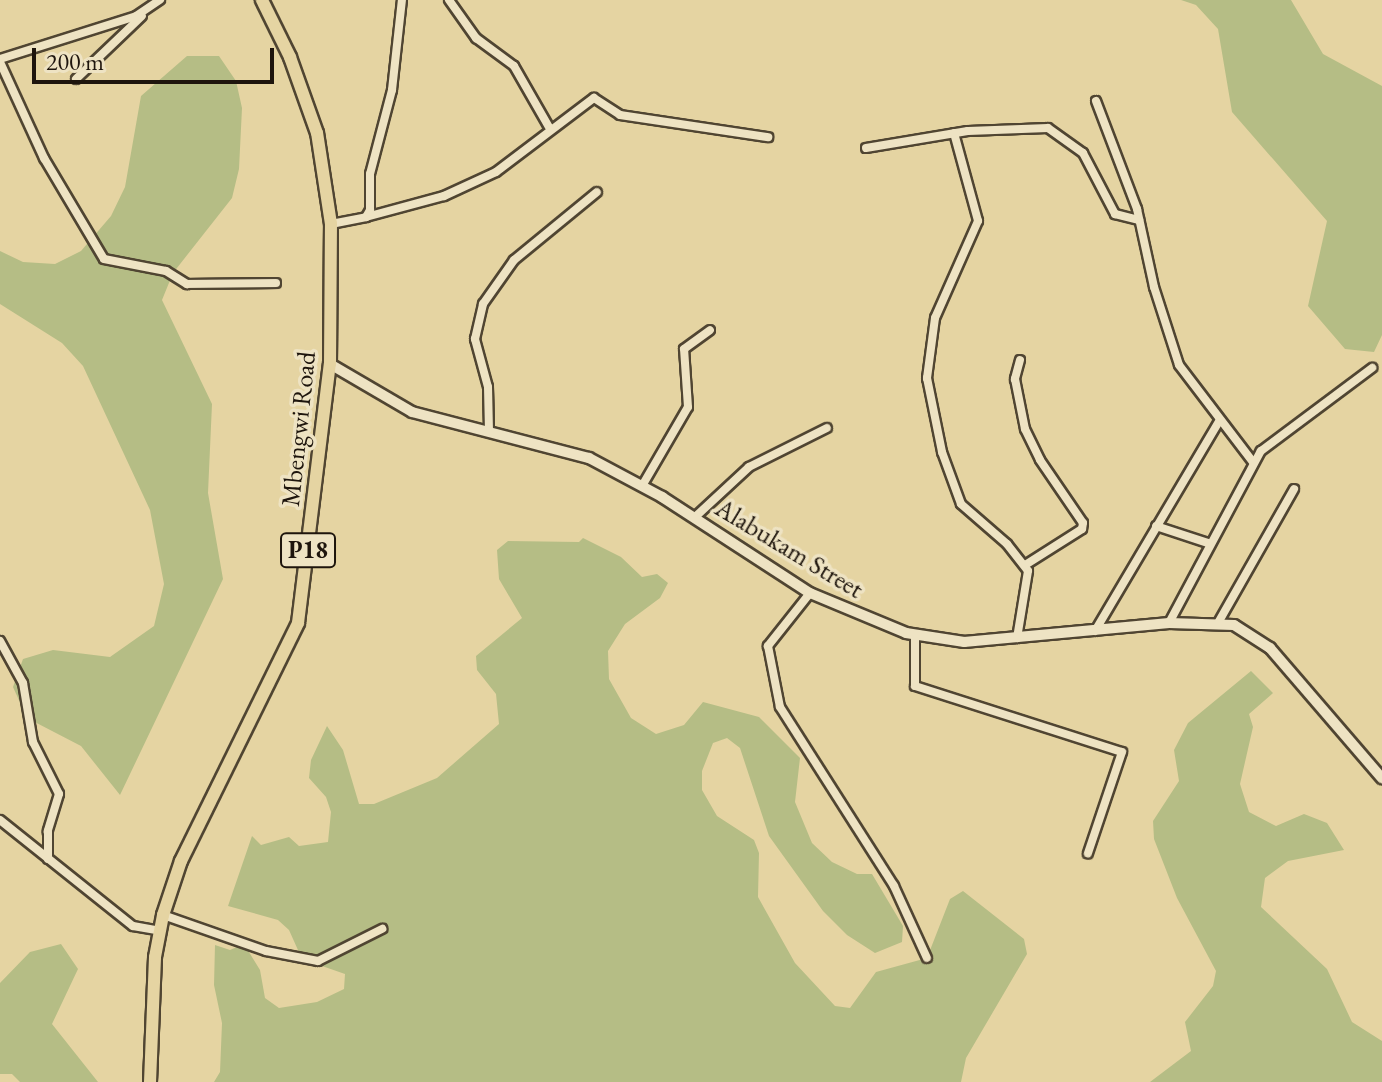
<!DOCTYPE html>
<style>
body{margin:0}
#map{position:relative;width:1382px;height:1082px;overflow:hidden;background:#e5d4a2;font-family:"EB Garamond",serif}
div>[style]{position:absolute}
.green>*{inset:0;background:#b5bd85}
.roads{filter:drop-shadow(2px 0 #504532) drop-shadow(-2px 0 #504532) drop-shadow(0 2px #504532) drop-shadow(0 -2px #504532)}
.minor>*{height:8px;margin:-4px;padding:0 4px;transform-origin:4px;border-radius:4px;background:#eee3c3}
.tertiary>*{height:10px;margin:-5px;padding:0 5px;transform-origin:5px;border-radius:5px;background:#eee3c3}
.primary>*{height:12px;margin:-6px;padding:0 6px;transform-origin:6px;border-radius:6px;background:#e5d4a2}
span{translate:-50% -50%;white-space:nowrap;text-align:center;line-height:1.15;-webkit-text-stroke:7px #eee3c3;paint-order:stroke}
.shield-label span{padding:2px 6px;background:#eee3c3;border:2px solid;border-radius:6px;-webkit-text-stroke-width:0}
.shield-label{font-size:24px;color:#1e150d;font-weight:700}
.street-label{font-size:26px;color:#1e150d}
.scale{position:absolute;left:32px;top:48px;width:242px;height:36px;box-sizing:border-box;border:4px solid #1e150d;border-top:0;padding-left:10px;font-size:24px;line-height:28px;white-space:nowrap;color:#1e150d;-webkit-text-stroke:6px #eee3c3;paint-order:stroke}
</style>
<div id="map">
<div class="green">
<div style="clip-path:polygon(1181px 0,1291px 0,1323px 54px,1382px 86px,1382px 335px,1374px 352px,1345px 349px,1308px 306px,1327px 221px,1232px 112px,1218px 29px,1196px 5px)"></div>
<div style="clip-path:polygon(187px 56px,219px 56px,236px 81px,242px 108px,239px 169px,232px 198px,173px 273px,162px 300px,212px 404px,208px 493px,223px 579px,120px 795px,81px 746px,27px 718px,13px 687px,23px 659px,53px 650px,110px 657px,154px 626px,164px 584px,150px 510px,83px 366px,62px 343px,0 304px,0 251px,23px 262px,55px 264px,81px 251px,111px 216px,125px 187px,141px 96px)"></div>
<div style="clip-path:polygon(583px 538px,621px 557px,642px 577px,657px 574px,668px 583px,660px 598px,625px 624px,608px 651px,609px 679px,631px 718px,656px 734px,684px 725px,703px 702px,759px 717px,800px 758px,795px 802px,812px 843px,832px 862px,857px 874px,872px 874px,903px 926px,902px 942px,875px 953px,847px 935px,823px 911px,769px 836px,740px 748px,727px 738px,713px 743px,702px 771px,702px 790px,717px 816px,754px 840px,759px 853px,758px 897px,795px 963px,835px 1006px,850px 1008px,876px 972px,927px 958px,950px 899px,963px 891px,1024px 939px,1027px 954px,966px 1058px,961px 1082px,214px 1082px,220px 1072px,222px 1023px,214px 985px,215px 945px,230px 950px,244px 944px,260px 970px,265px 998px,279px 1008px,317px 1002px,344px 989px,345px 974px,302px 959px,289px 930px,278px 920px,228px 906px,252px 836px,261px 845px,289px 837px,299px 846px,328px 842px,331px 812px,326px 797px,309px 778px,311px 760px,327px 726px,343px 750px,359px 804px,374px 804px,437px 778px,499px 724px,496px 694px,477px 670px,476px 656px,522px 618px,499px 579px,497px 550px,508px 541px,579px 542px)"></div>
<div style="clip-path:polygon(1251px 671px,1273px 693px,1249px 714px,1253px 727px,1240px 784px,1249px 812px,1276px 826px,1304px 814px,1327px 823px,1344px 850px,1288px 861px,1265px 878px,1261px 907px,1327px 969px,1352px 1022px,1382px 1041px,1382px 1082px,1150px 1082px,1191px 1051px,1185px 1022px,1213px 986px,1216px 971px,1177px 898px,1154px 839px,1153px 821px,1179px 781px,1174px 750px,1188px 723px)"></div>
<div style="clip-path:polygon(61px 944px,78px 969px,52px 1024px,98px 1082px,20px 1082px,12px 1074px,0 1074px,0 983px,30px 952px)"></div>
</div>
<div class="roads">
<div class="minor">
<div style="left:449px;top:0;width:47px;rotate:54.6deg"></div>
<div style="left:476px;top:38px;width:47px;rotate:36.4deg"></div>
<div style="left:514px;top:66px;width:70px;rotate:60.2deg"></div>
<div style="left:0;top:59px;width:143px;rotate:-17.5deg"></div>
<div style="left:136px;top:16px;width:29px;rotate:-34deg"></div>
<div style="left:0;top:62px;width:106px;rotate:65.4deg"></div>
<div style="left:44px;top:158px;width:117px;rotate:59.3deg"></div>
<div style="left:104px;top:259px;width:63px;rotate:11deg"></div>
<div style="left:166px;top:271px;width:25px;rotate:32deg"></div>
<div style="left:187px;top:284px;width:89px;rotate:-0.6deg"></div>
<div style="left:76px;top:79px;width:91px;rotate:-43.7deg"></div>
<div style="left:1096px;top:101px;width:116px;rotate:69.2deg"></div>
<div style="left:1137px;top:209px;width:80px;rotate:77.7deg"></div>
<div style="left:1154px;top:287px;width:82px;rotate:72.2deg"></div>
<div style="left:1179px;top:365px;width:122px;rotate:52.7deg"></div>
<div style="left:954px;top:133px;width:91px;rotate:74.7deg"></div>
<div style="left:978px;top:221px;width:106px;rotate:113.9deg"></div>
<div style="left:935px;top:318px;width:61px;rotate:97.6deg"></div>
<div style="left:927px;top:378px;width:76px;rotate:78.5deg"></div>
<div style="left:942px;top:452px;width:55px;rotate:69.9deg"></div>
<div style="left:961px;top:504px;width:61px;rotate:41deg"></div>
<div style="left:1007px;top:544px;width:34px;rotate:52deg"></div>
<div style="left:1028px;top:571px;width:68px;rotate:99.3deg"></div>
<div style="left:866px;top:148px;width:103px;rotate:-9.5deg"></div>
<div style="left:968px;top:131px;width:80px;rotate:-2.1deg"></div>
<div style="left:1048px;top:128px;width:43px;rotate:35.5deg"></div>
<div style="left:1083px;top:153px;width:69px;rotate:62.3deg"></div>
<div style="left:1115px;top:214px;width:25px;rotate:14deg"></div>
<div style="left:366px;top:217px;width:81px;rotate:-15.1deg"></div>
<div style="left:444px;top:196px;width:57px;rotate:-24.8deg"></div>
<div style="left:496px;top:172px;width:123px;rotate:-37.1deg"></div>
<div style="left:594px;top:98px;width:31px;rotate:33deg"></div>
<div style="left:620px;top:115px;width:150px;rotate:8.5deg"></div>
<div style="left:331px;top:224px;width:36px;rotate:-11deg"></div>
<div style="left:366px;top:217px;width:8px;rotate:-60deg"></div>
<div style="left:370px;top:210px;width:36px;rotate:-90deg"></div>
<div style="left:370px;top:174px;width:87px;rotate:-75.3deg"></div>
<div style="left:392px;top:90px;width:91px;rotate:-83.7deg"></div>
<div style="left:1020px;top:360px;width:20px;rotate:105deg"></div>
<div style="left:1015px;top:379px;width:51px;rotate:78.7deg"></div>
<div style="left:1025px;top:429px;width:34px;rotate:64deg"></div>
<div style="left:1040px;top:460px;width:76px;rotate:55.7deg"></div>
<div style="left:1083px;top:523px;width:6px;rotate:99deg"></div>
<div style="left:1082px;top:529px;width:67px;rotate:147.7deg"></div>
<div style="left:489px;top:431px;width:44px;rotate:-91.3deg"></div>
<div style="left:488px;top:387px;width:50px;rotate:-105.2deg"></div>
<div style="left:475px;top:339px;width:36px;rotate:-77deg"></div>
<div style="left:483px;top:304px;width:54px;rotate:-54.8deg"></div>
<div style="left:514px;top:260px;width:107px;rotate:-39.3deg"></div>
<div style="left:642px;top:486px;width:91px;rotate:-59.8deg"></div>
<div style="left:688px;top:407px;width:58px;rotate:-93.9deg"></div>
<div style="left:684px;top:349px;width:32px;rotate:-36deg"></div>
<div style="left:694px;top:518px;width:75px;rotate:-42.8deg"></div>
<div style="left:749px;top:467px;width:87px;rotate:-26.6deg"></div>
<div style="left:1156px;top:526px;width:55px;rotate:18.1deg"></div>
<div style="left:810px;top:593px;width:68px;rotate:128.4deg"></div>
<div style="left:768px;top:646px;width:62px;rotate:78.9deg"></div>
<div style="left:780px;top:707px;width:212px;rotate:57.5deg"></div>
<div style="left:894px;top:886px;width:79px;rotate:65.4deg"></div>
<div style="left:1169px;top:623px;width:195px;rotate:-61.9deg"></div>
<div style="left:1261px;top:451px;width:139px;rotate:-36.8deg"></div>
<div style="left:1218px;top:623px;width:154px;rotate:-60.4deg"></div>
<div style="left:1095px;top:631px;width:244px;rotate:-59.4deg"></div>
<div style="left:915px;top:635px;width:51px;rotate:90deg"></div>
<div style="left:915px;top:686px;width:217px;rotate:17.7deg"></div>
<div style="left:1122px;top:752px;width:107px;rotate:108.6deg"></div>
<div style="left:0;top:641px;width:48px;rotate:61.3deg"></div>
<div style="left:23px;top:683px;width:60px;rotate:80.4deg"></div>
<div style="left:33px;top:742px;width:58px;rotate:63.4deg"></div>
<div style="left:59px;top:794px;width:39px;rotate:107deg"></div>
<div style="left:48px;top:831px;width:28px;rotate:90deg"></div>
<div style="left:0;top:820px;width:170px;rotate:38.6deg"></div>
<div style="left:133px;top:926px;width:28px;rotate:10deg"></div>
<div style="left:163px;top:915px;width:109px;rotate:19.3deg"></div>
<div style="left:266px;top:951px;width:53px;rotate:10.9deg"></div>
<div style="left:318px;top:961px;width:72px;rotate:-26.6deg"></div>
</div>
<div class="tertiary">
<div style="left:330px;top:364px;width:95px;rotate:30.3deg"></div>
<div style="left:412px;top:412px;width:183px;rotate:14.6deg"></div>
<div style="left:589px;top:458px;width:83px;rotate:28.1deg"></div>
<div style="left:662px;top:497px;width:176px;rotate:33deg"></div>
<div style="left:810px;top:593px;width:104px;rotate:22.6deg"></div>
<div style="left:906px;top:633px;width:59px;rotate:8.8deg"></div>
<div style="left:964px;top:642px;width:206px;rotate:-5.3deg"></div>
<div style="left:1169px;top:623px;width:65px;rotate:1.8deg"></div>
<div style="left:1234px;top:625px;width:43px;rotate:32.6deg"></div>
<div style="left:1270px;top:648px;width:172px;rotate:49.3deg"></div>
</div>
<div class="primary">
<div style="left:150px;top:1082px;width:125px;rotate:-87.7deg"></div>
<div style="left:155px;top:957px;width:43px;rotate:-79.2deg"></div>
<div style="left:163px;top:915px;width:57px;rotate:-71.6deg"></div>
<div style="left:181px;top:861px;width:265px;rotate:-63.8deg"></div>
<div style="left:298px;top:623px;width:261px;rotate:-83deg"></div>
<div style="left:330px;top:364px;width:140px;rotate:-89.6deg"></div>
<div style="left:331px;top:224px;width:92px;rotate:-98.7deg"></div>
<div style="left:317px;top:133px;width:81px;rotate:-109.6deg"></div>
<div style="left:290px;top:57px;width:64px;rotate:-116.2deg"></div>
</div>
</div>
<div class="shield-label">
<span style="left:308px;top:550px">P18</span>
</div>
<div class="street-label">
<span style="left:299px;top:429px;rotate:-84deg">Mbengwi Road</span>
<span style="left:789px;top:549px;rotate:31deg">Alabukam Street</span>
</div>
<div class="scale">200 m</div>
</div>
